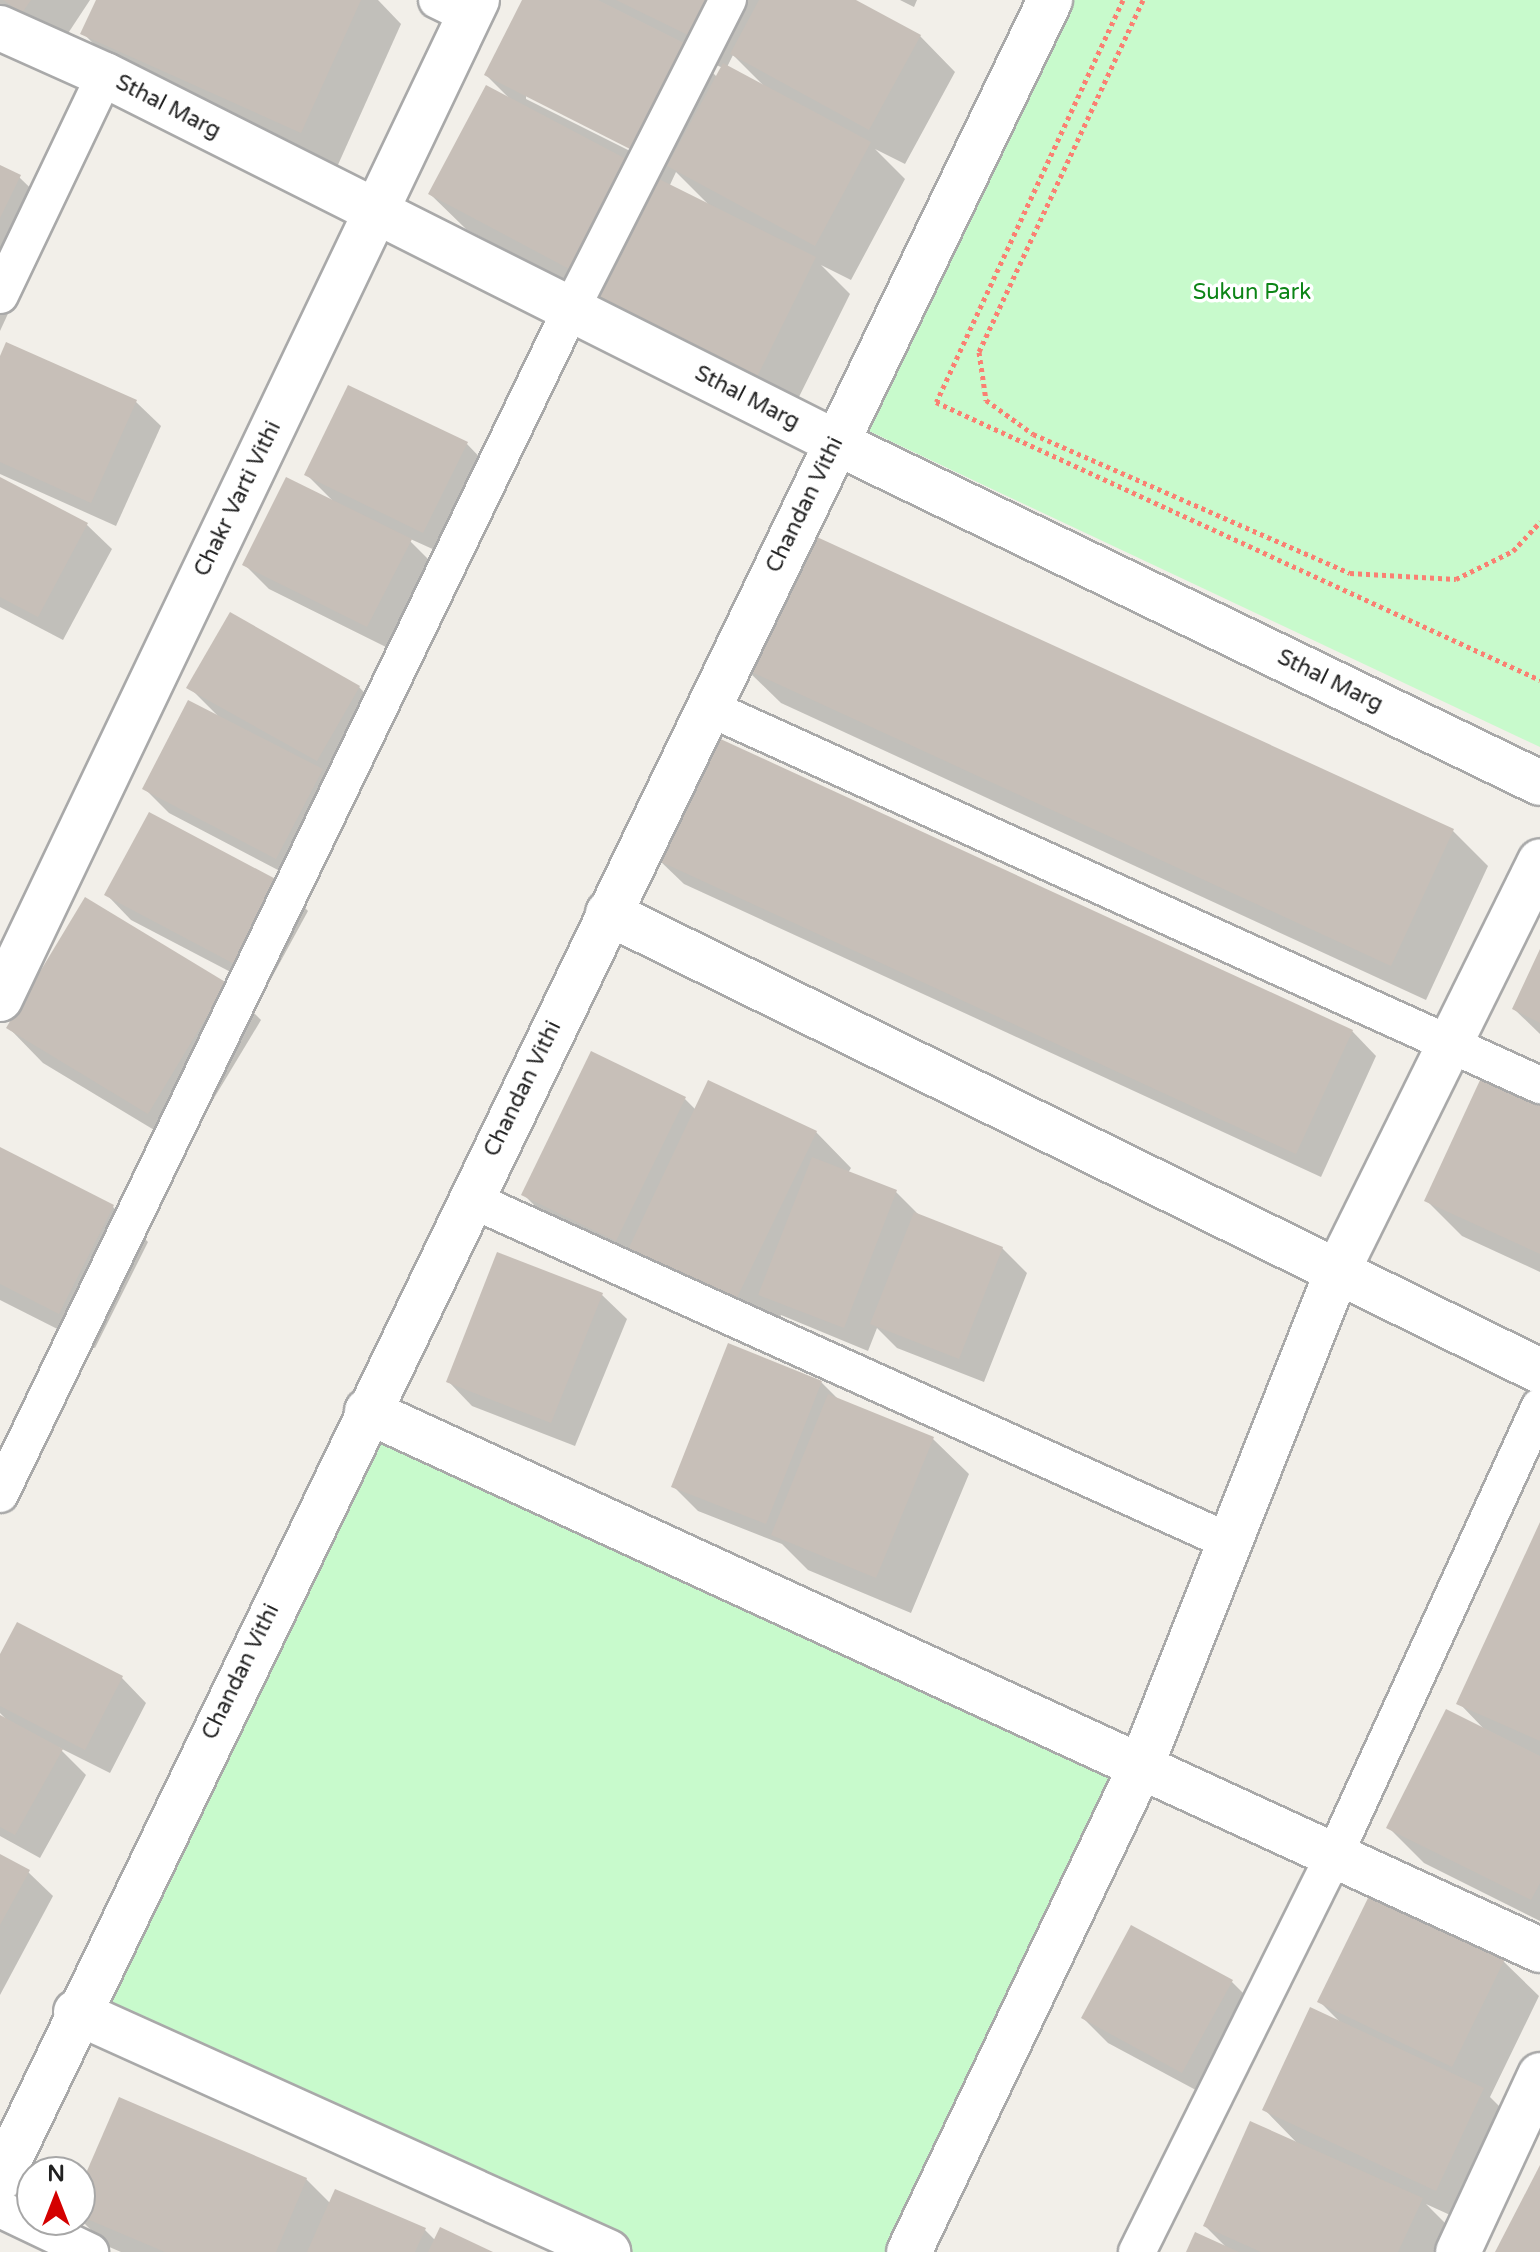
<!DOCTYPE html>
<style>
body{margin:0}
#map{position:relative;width:1540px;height:2252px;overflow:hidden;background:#f2efe9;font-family:"Varela Round",sans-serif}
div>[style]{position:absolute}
.park>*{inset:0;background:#c8facc}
.shadow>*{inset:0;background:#0003}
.building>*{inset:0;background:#c7bfb8}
.path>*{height:5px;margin-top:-2.5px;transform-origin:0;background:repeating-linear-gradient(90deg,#fa8072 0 4px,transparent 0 8px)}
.roads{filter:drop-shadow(2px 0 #a9a9a9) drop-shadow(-2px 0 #a9a9a9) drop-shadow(0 2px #a9a9a9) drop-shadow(0 -2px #a9a9a9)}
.service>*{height:36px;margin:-18px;padding:0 18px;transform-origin:18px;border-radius:18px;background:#fff}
.minor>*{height:44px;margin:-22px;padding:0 22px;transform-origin:22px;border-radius:22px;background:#fff}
span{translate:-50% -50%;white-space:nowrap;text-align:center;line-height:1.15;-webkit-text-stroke:7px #fff;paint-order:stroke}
.street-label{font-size:22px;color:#222}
.park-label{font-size:22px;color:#0c8416}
.north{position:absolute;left:16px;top:2156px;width:80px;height:80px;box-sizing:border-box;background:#fff;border:2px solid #a7a7a7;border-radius:50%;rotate:0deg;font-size:22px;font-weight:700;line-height:32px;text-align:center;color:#222}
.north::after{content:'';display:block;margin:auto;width:28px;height:36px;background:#d40000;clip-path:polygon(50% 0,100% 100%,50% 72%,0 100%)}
</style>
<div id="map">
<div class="park">
<div style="clip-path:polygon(1074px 0,1540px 0,1540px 747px,869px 431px)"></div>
<div style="clip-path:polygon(367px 1411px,1141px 1766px,909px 2252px,608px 2252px,76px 2012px)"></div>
</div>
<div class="shadow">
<div style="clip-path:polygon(0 0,90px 0,59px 47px,0 8px)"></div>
<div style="clip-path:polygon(98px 0,378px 0,401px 24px,337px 167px,118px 69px,83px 33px)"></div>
<div style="clip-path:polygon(evenodd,524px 0,852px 0,920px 36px,955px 72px,905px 164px,875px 149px,905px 179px,851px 280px,821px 265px,850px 294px,790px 415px,597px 299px,466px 229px,430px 194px,511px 100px,486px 75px,524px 0,733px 55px,764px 86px,727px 67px,733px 55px,524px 0,696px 56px,723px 68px,718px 78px,696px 56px,524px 0,526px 94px,644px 154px,642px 157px,526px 99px,526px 94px,524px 0,676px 172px,710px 206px,669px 187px,676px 172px)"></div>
<div style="clip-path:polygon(900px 0,917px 0,914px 7px)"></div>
<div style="clip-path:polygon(0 168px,19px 177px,55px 212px,0 331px)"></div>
<div style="clip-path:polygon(0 361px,136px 402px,161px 426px,116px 526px,0 474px)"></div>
<div style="clip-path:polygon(467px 444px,491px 469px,448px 556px,406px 537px,435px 566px,392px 650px,269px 589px,244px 564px,334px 502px,306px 474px)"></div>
<div style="clip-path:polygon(0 479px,87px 525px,112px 549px,63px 640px,0 607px)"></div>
<div style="clip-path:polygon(745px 668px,1453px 831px,1488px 866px,1426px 1000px,781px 703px)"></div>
<div style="clip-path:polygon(189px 687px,359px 687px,383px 712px,301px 882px,169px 813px,144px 788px,218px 716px)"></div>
<div style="clip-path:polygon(659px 860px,1352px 1031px,1376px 1056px,1321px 1177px,684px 884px)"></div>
<div style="clip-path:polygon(284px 886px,308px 911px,265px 990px,131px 920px,107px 895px)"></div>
<div style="clip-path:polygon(1540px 954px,1540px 1034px,1514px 1009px)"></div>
<div style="clip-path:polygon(226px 985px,261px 1020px,184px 1148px,43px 1063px,8px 1027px)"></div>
<div style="clip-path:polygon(685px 1099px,696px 1110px,816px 1132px,851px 1168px,848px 1173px,896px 1192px,921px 1217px,1002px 1248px,1027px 1273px,984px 1382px,897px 1348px,877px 1328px,868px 1351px,781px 1315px,770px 1338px,559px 1230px,524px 1195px)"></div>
<div style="clip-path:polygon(1540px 1107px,1540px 1272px,1462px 1236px,1427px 1201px)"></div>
<div style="clip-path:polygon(0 1150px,113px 1207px,148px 1242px,95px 1348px,0 1300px)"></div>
<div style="clip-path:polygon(602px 1295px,627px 1319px,575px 1446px,472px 1406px,448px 1381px)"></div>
<div style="clip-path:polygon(821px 1382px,839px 1400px,933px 1439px,969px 1474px,911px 1613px,808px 1570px,782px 1544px,698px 1511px,673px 1486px)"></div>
<div style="clip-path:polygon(1540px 1527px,1540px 1921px,1424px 1863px,1388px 1827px,1485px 1730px,1459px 1703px)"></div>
<div style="clip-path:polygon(0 1659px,122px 1678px,146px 1703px,110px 1773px,58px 1747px,86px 1775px,40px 1858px,0 1836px,0 1718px,8px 1721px,0 1713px)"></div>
<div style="clip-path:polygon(0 1856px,28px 1872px,53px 1896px,0 1995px)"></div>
<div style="clip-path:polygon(1503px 1961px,1539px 1996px,1490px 2097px,1518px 2125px,1472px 2225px,1426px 2204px,1457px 2235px,1449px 2252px,1188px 2252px,1228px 2249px,1205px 2226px,1300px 2146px,1265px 2110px,1341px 2023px,1320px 2002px)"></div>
<div style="clip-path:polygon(1232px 1982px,1256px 2006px,1207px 2096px,1108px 2043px,1083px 2018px)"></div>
<div style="clip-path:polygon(306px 2179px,331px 2204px,425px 2230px,436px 2241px,489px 2252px,121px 2252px,107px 2246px,80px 2219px,80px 2192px)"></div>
</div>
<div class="building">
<div style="clip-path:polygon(3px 0,31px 0,22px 13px)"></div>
<div style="clip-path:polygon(96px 0,361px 0,301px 133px,80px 34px)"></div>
<div style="clip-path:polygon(522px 0,598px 0,688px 45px,634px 151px,484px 75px)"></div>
<div style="clip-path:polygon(616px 0,708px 0,690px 36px)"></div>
<div style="clip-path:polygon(759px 0,856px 0,921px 35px,869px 130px,730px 54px)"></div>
<div style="clip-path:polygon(723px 63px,871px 142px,815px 246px,667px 166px)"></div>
<div style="clip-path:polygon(486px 85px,630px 161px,571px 270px,428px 194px)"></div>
<div style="clip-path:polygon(0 165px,21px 175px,0 218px)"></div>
<div style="clip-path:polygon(655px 177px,816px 257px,755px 381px,593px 301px)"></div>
<div style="clip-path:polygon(6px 342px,137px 400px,91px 503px,0 462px,0 356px)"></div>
<div style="clip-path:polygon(348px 385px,468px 442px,423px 533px,304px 475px)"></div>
<div style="clip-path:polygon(0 477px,88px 523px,38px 617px,0 597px)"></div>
<div style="clip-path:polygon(286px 477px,412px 539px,367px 627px,242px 565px)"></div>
<div style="clip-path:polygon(806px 532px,1454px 829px,1391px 966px,743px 668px)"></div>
<div style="clip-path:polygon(230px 612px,360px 686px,317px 761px,186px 688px)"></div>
<div style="clip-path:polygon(188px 700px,323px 769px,276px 859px,142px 789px)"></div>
<div style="clip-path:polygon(714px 736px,1353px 1030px,1296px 1154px,657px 860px)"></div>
<div style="clip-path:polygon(149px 812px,285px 884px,240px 967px,104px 895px)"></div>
<div style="clip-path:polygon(85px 897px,227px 983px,148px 1114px,6px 1028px)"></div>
<div style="clip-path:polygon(1540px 949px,1540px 1023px,1512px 1009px)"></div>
<div style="clip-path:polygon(591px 1051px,686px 1097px,616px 1241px,521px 1195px)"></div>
<div style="clip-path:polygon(1481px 1078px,1540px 1105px,1540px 1254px,1424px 1201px)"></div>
<div style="clip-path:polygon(708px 1080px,817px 1131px,734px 1304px,626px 1254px)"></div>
<div style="clip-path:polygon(0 1147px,114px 1205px,59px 1314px,0 1284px)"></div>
<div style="clip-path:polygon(812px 1157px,897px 1190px,844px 1328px,758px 1295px)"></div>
<div style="clip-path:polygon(914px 1212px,1003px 1247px,959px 1359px,870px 1324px)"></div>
<div style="clip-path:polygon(497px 1252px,603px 1293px,551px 1423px,446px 1382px)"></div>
<div style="clip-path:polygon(728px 1343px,822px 1381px,766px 1524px,671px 1487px)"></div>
<div style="clip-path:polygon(828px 1394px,934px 1437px,876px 1578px,771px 1535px)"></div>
<div style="clip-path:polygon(1540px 1522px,1540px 1741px,1456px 1704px)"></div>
<div style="clip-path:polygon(17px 1622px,123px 1676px,85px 1750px,0 1706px,0 1654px)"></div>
<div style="clip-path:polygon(1446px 1709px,1540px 1756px,1540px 1883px,1531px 1900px,1386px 1828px)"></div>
<div style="clip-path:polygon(0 1715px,63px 1749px,15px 1835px,0 1827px)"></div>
<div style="clip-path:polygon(0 1854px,30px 1870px,0 1925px)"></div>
<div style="clip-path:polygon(1370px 1894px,1505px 1959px,1452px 2067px,1317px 2002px)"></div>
<div style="clip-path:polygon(1131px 1925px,1233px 1980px,1182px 2073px,1081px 2018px)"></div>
<div style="clip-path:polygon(1310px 2007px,1484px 2088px,1436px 2191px,1262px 2110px)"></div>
<div style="clip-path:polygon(119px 2097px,307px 2178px,276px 2252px,165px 2252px,80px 2216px,80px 2187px)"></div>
<div style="clip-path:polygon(1250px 2121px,1423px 2198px,1398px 2252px,1261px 2252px,1203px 2226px)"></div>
<div style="clip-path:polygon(1540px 2165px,1540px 2252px,1495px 2252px)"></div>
<div style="clip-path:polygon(335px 2189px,426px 2228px,415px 2252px,307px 2252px)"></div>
<div style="clip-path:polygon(440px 2227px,493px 2252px,428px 2252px)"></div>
<div style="clip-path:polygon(1195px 2232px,1239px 2252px,1186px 2252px)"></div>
</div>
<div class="path">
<div style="left:1123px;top:0;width:443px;rotate:114.9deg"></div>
<div style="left:936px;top:402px;width:665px;rotate:24.71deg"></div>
<div style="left:1143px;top:0;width:388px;rotate:115deg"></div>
<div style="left:979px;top:352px;width:49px;rotate:81.7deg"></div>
<div style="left:986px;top:400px;width:58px;rotate:35.9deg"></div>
<div style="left:1033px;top:434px;width:346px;rotate:23.7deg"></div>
<div style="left:1350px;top:573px;width:106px;rotate:3.2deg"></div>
<div style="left:1456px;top:579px;width:64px;rotate:-26.2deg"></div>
<div style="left:1513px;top:551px;width:40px;rotate:-47deg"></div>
</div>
<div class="roads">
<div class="service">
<div style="left:437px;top:0;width:37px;rotate:26deg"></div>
<div style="left:0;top:295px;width:244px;rotate:-64.5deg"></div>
<div style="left:707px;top:707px;width:915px;rotate:24.41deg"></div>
<div style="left:470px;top:1199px;width:834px;rotate:24.29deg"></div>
<div style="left:0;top:1494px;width:1315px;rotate:-64.27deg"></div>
<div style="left:571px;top:309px;width:347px;rotate:-63.1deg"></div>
<div style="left:0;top:2209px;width:100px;rotate:25.5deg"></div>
<div style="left:1137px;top:2252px;width:442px;rotate:-63.6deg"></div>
<div style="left:1334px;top:1856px;width:494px;rotate:-65.4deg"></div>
</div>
<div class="minor">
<div style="left:0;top:28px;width:115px;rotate:24.1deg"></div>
<div style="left:105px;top:75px;width:817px;rotate:26.69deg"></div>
<div style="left:835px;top:442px;width:783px;rotate:25.81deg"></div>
<div style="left:608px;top:913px;width:1038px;rotate:26.17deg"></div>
<div style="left:0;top:999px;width:1107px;rotate:-64.48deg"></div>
<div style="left:367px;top:1411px;width:1291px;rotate:24.68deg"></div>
<div style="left:76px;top:2012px;width:584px;rotate:24.28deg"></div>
<div style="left:0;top:2179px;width:2419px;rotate:-64.27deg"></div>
<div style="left:909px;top:2252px;width:539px;rotate:-64.48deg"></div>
<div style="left:1141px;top:1766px;width:531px;rotate:-68.36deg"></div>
<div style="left:1337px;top:1272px;width:458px;rotate:-63.7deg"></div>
<div style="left:1458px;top:2252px;width:195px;rotate:-65.1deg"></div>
</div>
</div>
<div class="street-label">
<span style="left:168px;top:107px;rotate:27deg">Sthal Marg</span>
<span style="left:747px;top:398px;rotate:27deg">Sthal Marg</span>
<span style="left:238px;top:499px;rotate:-64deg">Chakr Varti Vithi</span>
<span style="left:805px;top:505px;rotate:-64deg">Chandan Vithi</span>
<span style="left:1330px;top:681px;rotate:26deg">Sthal Marg</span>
<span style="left:523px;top:1089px;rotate:-64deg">Chandan Vithi</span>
<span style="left:241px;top:1672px;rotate:-64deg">Chandan Vithi</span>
</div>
<div class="park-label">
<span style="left:1252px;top:293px">Sukun Park</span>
</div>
<div class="north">N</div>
</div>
